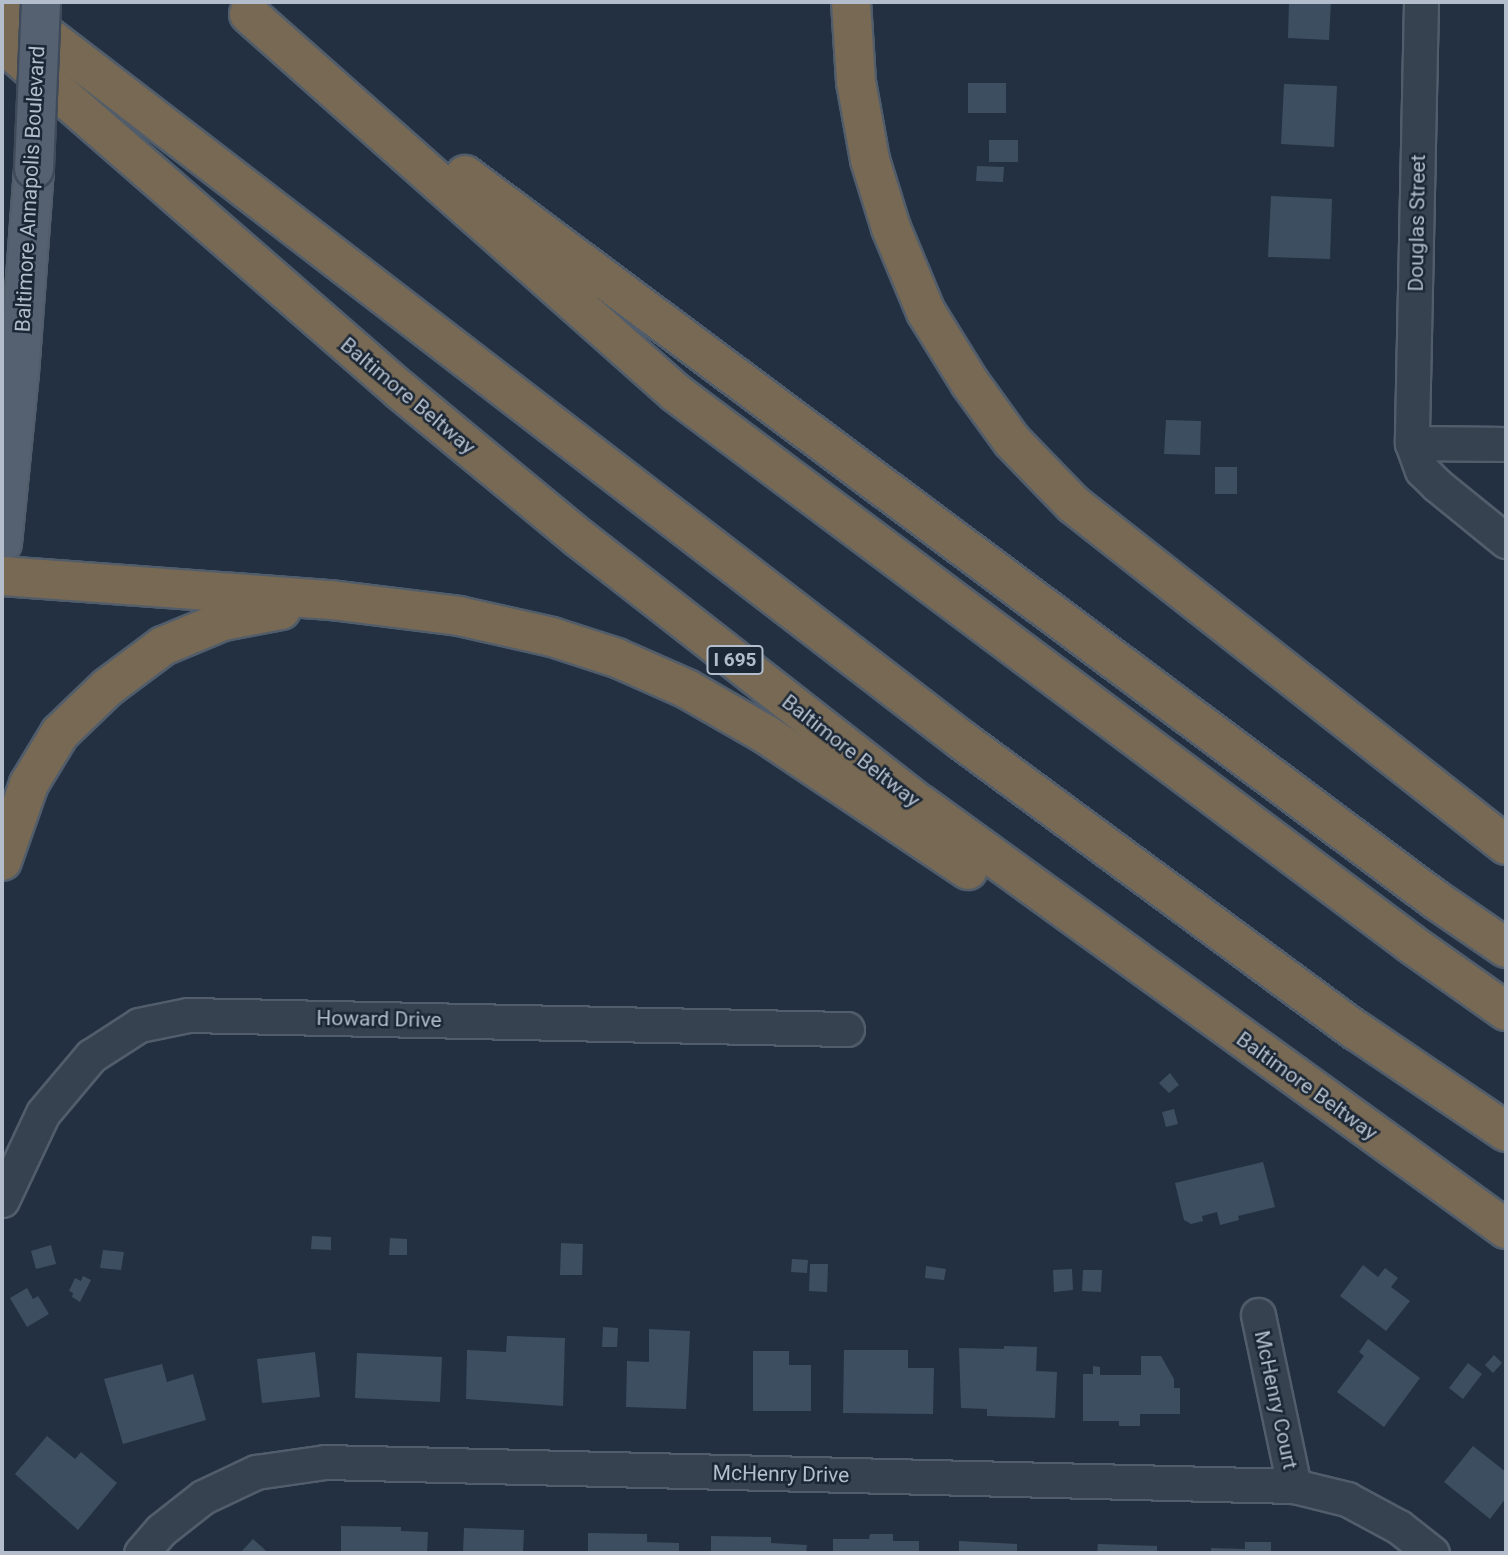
<!DOCTYPE html>
<style>
body{margin:0}
#map{position:relative;width:1508px;height:1555px;overflow:hidden;background:#223041;font-family:Roboto,sans-serif}
div>[style]{position:absolute}
.building>*{inset:0;background:#3e4e61}
.roads{filter:drop-shadow(2px 0 #525d6b) drop-shadow(-2px 0 #525d6b) drop-shadow(0 2px #525d6b) drop-shadow(0 -2px #525d6b)}
.minor>*{height:33px;margin:-16.5px;padding:0 16.5px;transform-origin:16.5px;border-radius:16.5px;background:#374251}
.major>*{height:38px;margin:-19px;padding:0 19px;transform-origin:19px;border-radius:19px;background:#556171}
.highway>*{height:38px;margin:-19px;padding:0 19px;transform-origin:19px;border-radius:19px;background:#776953}
.bridges{filter:drop-shadow(2px 0 #404b5a) drop-shadow(-2px 0 #404b5a) drop-shadow(0 2px #404b5a) drop-shadow(0 -2px #404b5a)}
.major-bridge>*{height:38px;margin:-19px;padding:0 19px;transform-origin:19px;border-radius:19px;background:#556171}
span{translate:-50% -50%;white-space:nowrap;text-align:center;line-height:1.15;-webkit-text-stroke:5px #1c2736;paint-order:stroke}
.shield-label span{padding:2px 5px;background:#1c2736;border:2px solid;border-radius:5px;-webkit-text-stroke-width:0}
.shield-label{font-size:19px;color:#b3bdcb;font-weight:700}
.street-label{font-size:21px;color:#b3bdcb}
.frame{position:absolute;inset:0;border:4px solid #b3bdcb;pointer-events:none}
</style>
<div id="map">
<div class="building">
<div style="clip-path:polygon(1289px 2px,1331px 2px,1329px 40px,1288px 38px)"></div>
<div style="clip-path:polygon(968px 83px,1006px 83px,1006px 113px,968px 113px)"></div>
<div style="clip-path:polygon(1284px 84px,1337px 86px,1334px 147px,1281px 144px)"></div>
<div style="clip-path:polygon(989px 140px,1018px 140px,1018px 162px,989px 162px)"></div>
<div style="clip-path:polygon(977px 166px,1004px 167px,1003px 182px,976px 181px)"></div>
<div style="clip-path:polygon(1271px 196px,1332px 199px,1330px 259px,1268px 257px)"></div>
<div style="clip-path:polygon(1166px 420px,1201px 421px,1200px 455px,1164px 454px)"></div>
<div style="clip-path:polygon(1215px 467px,1237px 467px,1237px 494px,1215px 494px)"></div>
<div style="clip-path:polygon(1170px 1073px,1179px 1085px,1169px 1093px,1159px 1083px)"></div>
<div style="clip-path:polygon(1174px 1109px,1178px 1124px,1166px 1127px,1162px 1112px)"></div>
<div style="clip-path:polygon(1263px 1162px,1275px 1207px,1238px 1216px,1239px 1220px,1220px 1225px,1217px 1212px,1202px 1216px,1203px 1221px,1191px 1224px,1184px 1220px,1175px 1183px)"></div>
<div style="clip-path:polygon(312px 1236px,331px 1237px,331px 1250px,311px 1249px)"></div>
<div style="clip-path:polygon(390px 1238px,407px 1239px,407px 1255px,389px 1255px)"></div>
<div style="clip-path:polygon(561px 1243px,583px 1244px,582px 1275px,560px 1275px)"></div>
<div style="clip-path:polygon(51px 1245px,56px 1264px,36px 1269px,31px 1251px)"></div>
<div style="clip-path:polygon(103px 1250px,124px 1252px,121px 1270px,100px 1268px)"></div>
<div style="clip-path:polygon(792px 1259px,808px 1260px,807px 1273px,791px 1272px)"></div>
<div style="clip-path:polygon(810px 1264px,828px 1264px,827px 1292px,809px 1291px)"></div>
<div style="clip-path:polygon(1363px 1265px,1378px 1277px,1385px 1268px,1398px 1278px,1391px 1287px,1410px 1301px,1386px 1331px,1340px 1296px)"></div>
<div style="clip-path:polygon(926px 1266px,946px 1269px,944px 1280px,925px 1278px)"></div>
<div style="clip-path:polygon(1072px 1269px,1073px 1290px,1054px 1292px,1053px 1270px)"></div>
<div style="clip-path:polygon(1083px 1270px,1102px 1270px,1101px 1292px,1082px 1291px)"></div>
<div style="clip-path:polygon(83px 1276px,91px 1280px,80px 1302px,72px 1297px,73px 1293px,69px 1291px,75px 1278px,81px 1281px)"></div>
<div style="clip-path:polygon(27px 1288px,33px 1299px,38px 1296px,49px 1314px,27px 1327px,10px 1298px)"></div>
<div style="clip-path:polygon(603px 1327px,618px 1328px,617px 1347px,602px 1347px)"></div>
<div style="clip-path:polygon(649px 1329px,690px 1331px,686px 1409px,626px 1407px,627px 1361px,649px 1362px)"></div>
<div style="clip-path:polygon(507px 1336px,565px 1338px,563px 1406px,466px 1399px,467px 1350px,506px 1352px)"></div>
<div style="clip-path:polygon(1368px 1339px,1420px 1378px,1384px 1427px,1337px 1392px,1364px 1356px,1359px 1352px)"></div>
<div style="clip-path:polygon(1004px 1346px,1037px 1347px,1036px 1371px,1057px 1372px,1055px 1418px,987px 1416px,987px 1409px,961px 1408px,959px 1348px,1004px 1349px)"></div>
<div style="clip-path:polygon(844px 1350px,908px 1350px,908px 1368px,934px 1368px,933px 1414px,843px 1413px)"></div>
<div style="clip-path:polygon(753px 1351px,789px 1351px,789px 1365px,811px 1365px,811px 1411px,753px 1411px)"></div>
<div style="clip-path:polygon(315px 1352px,320px 1397px,262px 1403px,257px 1359px)"></div>
<div style="clip-path:polygon(357px 1353px,442px 1357px,440px 1402px,355px 1398px)"></div>
<div style="clip-path:polygon(1494px 1355px,1502px 1363px,1493px 1373px,1485px 1365px)"></div>
<div style="clip-path:polygon(1141px 1356px,1161px 1356px,1174px 1379px,1174px 1388px,1180px 1388px,1180px 1414px,1140px 1414px,1140px 1426px,1119px 1426px,1119px 1421px,1083px 1421px,1083px 1374px,1093px 1374px,1093px 1366px,1100px 1367px,1100px 1375px,1141px 1375px)"></div>
<div style="clip-path:polygon(1468px 1363px,1482px 1374px,1463px 1399px,1449px 1388px)"></div>
<div style="clip-path:polygon(162px 1364px,167px 1382px,193px 1374px,206px 1420px,123px 1444px,104px 1379px)"></div>
<div style="clip-path:polygon(47px 1436px,75px 1459px,81px 1452px,117px 1483px,78px 1530px,15px 1474px)"></div>
<div style="clip-path:polygon(1473px 1446px,1506px 1472px,1506px 1498px,1490px 1519px,1444px 1482px)"></div>
<div style="clip-path:polygon(341px 1526px,401px 1527px,401px 1531px,428px 1532px,427px 1553px,341px 1553px)"></div>
<div style="clip-path:polygon(464px 1528px,524px 1530px,523px 1553px,463px 1553px)"></div>
<div style="clip-path:polygon(588px 1533px,647px 1534px,647px 1542px,679px 1543px,679px 1553px,588px 1553px)"></div>
<div style="clip-path:polygon(870px 1534px,893px 1534px,893px 1541px,919px 1541px,919px 1553px,833px 1553px,833px 1539px,869px 1539px)"></div>
<div style="clip-path:polygon(711px 1536px,771px 1537px,771px 1543px,807px 1545px,806px 1553px,711px 1553px)"></div>
<div style="clip-path:polygon(253px 1539px,262px 1547px,268px 1553px,240px 1553px)"></div>
<div style="clip-path:polygon(959px 1541px,1017px 1544px,1017px 1551px,1025px 1553px,959px 1553px)"></div>
<div style="clip-path:polygon(1245px 1542px,1271px 1542px,1271px 1553px,1211px 1553px,1211px 1548px,1245px 1549px)"></div>
<div style="clip-path:polygon(1098px 1544px,1157px 1546px,1157px 1553px,1097px 1553px)"></div>
</div>
<div class="roads">
<div class="minor">
<div style="left:1421px;top:2px;width:441px;rotate:91.2deg"></div>
<div style="left:1412px;top:443px;width:29px;rotate:70deg"></div>
<div style="left:1422px;top:470px;width:21px;rotate:45deg"></div>
<div style="left:1437px;top:485px;width:89px;rotate:39.1deg"></div>
<div style="left:1412px;top:443px;width:94px;rotate:0.6deg"></div>
<div style="left:2px;top:1200px;width:96px;rotate:-64.8deg"></div>
<div style="left:43px;top:1113px;width:75px;rotate:-49.9deg"></div>
<div style="left:91px;top:1056px;width:57px;rotate:-32.9deg"></div>
<div style="left:139px;top:1025px;width:50px;rotate:-11.5deg"></div>
<div style="left:188px;top:1015px;width:659px;rotate:1.22deg"></div>
<div style="left:1258px;top:1315px;width:175px;rotate:78.1deg"></div>
<div style="left:141px;top:1553px;width:30px;rotate:-49deg"></div>
<div style="left:161px;top:1530px;width:53px;rotate:-38.2deg"></div>
<div style="left:203px;top:1497px;width:59px;rotate:-25.3deg"></div>
<div style="left:256px;top:1472px;width:70px;rotate:-8.2deg"></div>
<div style="left:325px;top:1462px;width:969px;rotate:1.42deg"></div>
<div style="left:1294px;top:1486px;width:55px;rotate:13.8deg"></div>
<div style="left:1347px;top:1499px;width:59px;rotate:28.3deg"></div>
<div style="left:1399px;top:1527px;width:42px;rotate:38.2deg"></div>
</div>
<div class="major">
<div style="left:2px;top:543px;width:171px;rotate:-84.3deg"></div>
<div style="left:19px;top:373px;width:205px;rotate:-85.8deg"></div>
</div>
<div class="highway">
<div style="left:3px;top:2px;width:1211px;rotate:37.59deg"></div>
<div style="left:963px;top:741px;width:489px;rotate:36.4deg"></div>
<div style="left:1357px;top:1031px;width:180px;rotate:34.1deg"></div>
<div style="left:851px;top:2px;width:80px;rotate:86.4deg"></div>
<div style="left:856px;top:82px;width:79px;rotate:79.8deg"></div>
<div style="left:870px;top:160px;width:71px;rotate:72.8deg"></div>
<div style="left:891px;top:228px;width:91px;rotate:67.4deg"></div>
<div style="left:926px;top:312px;width:84px;rotate:58.2deg"></div>
<div style="left:970px;top:383px;width:72px;rotate:54.1deg"></div>
<div style="left:1012px;top:441px;width:88px;rotate:45.9deg"></div>
<div style="left:1073px;top:504px;width:551px;rotate:38.22deg"></div>
<div style="left:249px;top:14px;width:571px;rotate:41.59deg"></div>
<div style="left:676px;top:393px;width:917px;rotate:36.84deg"></div>
<div style="left:1410px;top:943px;width:118px;rotate:35.3deg"></div>
<div style="left:2px;top:43px;width:528px;rotate:41.08deg"></div>
<div style="left:400px;top:390px;width:232px;rotate:39.6deg"></div>
<div style="left:579px;top:538px;width:432px;rotate:38deg"></div>
<div style="left:920px;top:804px;width:724px;rotate:35.95deg"></div>
<div style="left:465px;top:175px;width:1212px;rotate:36.75deg"></div>
<div style="left:1436px;top:900px;width:85px;rotate:34.4deg"></div>
<div style="left:2px;top:576px;width:330px;rotate:4.2deg"></div>
<div style="left:331px;top:600px;width:129px;rotate:7.1deg"></div>
<div style="left:459px;top:616px;width:95px;rotate:12.7deg"></div>
<div style="left:552px;top:637px;width:68px;rotate:17.9deg"></div>
<div style="left:617px;top:658px;width:77px;rotate:23.9deg"></div>
<div style="left:687px;top:689px;width:92px;rotate:29.9deg"></div>
<div style="left:767px;top:735px;width:242px;rotate:33.9deg"></div>
<div style="left:2px;top:861px;width:82px;rotate:-70.7deg"></div>
<div style="left:29px;top:784px;width:60px;rotate:-58.7deg"></div>
<div style="left:60px;top:733px;width:66px;rotate:-43.8deg"></div>
<div style="left:108px;top:687px;width:69px;rotate:-36.7deg"></div>
<div style="left:163px;top:646px;width:65px;rotate:-22.6deg"></div>
<div style="left:223px;top:621px;width:59px;rotate:-10.7deg"></div>
</div>
</div>
<div class="bridges">
<div class="major-bridge">
<div style="left:34px;top:169px;width:167px;rotate:-87.6deg"></div>
</div>
</div>
<div class="shield-label">
<span style="left:735px;top:660px">I 695</span>
</div>
<div class="street-label">
<span style="left:30px;top:189px;rotate:-87deg">Baltimore Annapolis Boulevard</span>
<span style="left:1417px;top:223px;rotate:-89deg">Douglas Street</span>
<span style="left:408px;top:396px;rotate:40deg">Baltimore Beltway</span>
<span style="left:851px;top:751px;rotate:38deg">Baltimore Beltway</span>
<span style="left:379px;top:1019px;rotate:1deg">Howard Drive</span>
<span style="left:1307px;top:1086px;rotate:36deg">Baltimore Beltway</span>
<span style="left:1276px;top:1400px;rotate:78deg">McHenry Court</span>
<span style="left:781px;top:1474px;rotate:1deg">McHenry Drive</span>
</div>
<div class="frame"></div>
</div>
